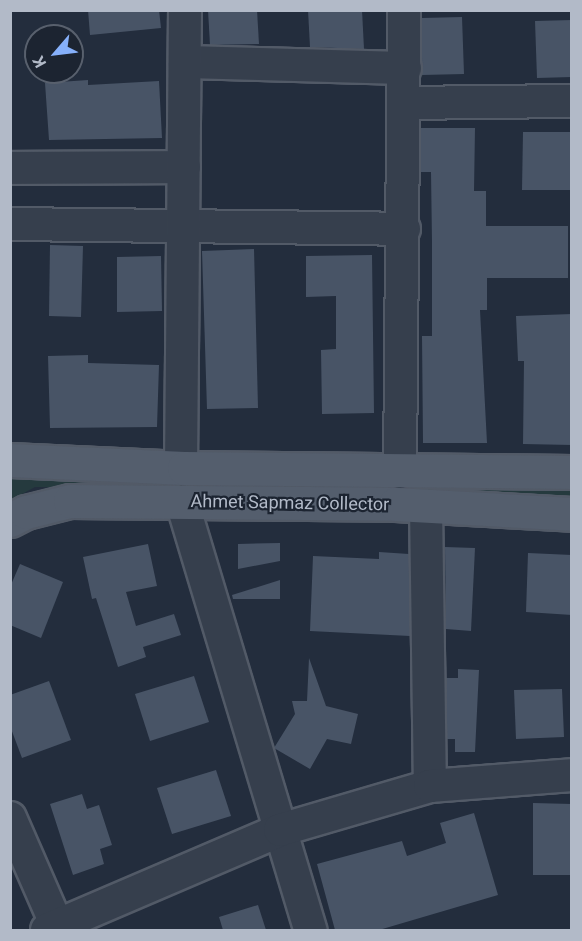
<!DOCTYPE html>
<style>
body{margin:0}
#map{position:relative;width:582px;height:941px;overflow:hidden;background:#232d3d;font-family:Roboto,sans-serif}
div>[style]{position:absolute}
.green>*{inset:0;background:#253a3e}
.building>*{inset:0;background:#485466}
.roads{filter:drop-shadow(2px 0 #525a67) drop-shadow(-2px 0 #525a67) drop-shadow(0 2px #525a67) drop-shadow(0 -2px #525a67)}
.minor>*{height:32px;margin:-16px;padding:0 16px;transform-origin:16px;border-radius:16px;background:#363f4d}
.major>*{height:33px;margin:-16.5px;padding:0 16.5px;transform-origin:16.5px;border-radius:16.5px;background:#545e6d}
span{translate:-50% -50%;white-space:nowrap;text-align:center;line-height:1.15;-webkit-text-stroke:4.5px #1c2431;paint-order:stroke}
.street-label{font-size:18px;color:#b2bac8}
.frame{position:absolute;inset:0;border:12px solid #b2bac8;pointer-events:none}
.north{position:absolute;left:24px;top:24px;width:60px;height:60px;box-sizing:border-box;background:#1c2431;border:2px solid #58606d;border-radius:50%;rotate:242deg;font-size:16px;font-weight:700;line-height:24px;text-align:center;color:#b2bac8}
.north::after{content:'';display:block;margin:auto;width:21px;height:27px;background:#86b0fa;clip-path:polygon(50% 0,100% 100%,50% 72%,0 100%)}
</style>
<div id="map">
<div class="green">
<div style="clip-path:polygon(11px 477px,572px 487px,571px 500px,387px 493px,35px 487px,11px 500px)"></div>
</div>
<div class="building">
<div style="clip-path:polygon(88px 10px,159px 10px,161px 28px,90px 35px)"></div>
<div style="clip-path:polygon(208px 10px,257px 10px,259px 44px,210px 45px)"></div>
<div style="clip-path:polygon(308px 10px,362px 10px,364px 49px,310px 47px)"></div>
<div style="clip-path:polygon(462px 17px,464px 74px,422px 75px,422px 18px)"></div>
<div style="clip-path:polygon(572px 20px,572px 77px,537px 78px,535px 21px)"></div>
<div style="clip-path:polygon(88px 80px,88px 85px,159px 81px,162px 138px,49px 140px,45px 83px)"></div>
<div style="clip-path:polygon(421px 128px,475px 128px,474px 191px,486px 191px,486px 226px,568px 226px,568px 278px,487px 278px,487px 310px,480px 310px,487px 443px,423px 443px,422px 336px,432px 336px,432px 243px,431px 172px,421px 172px)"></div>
<div style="clip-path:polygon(523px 132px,572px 132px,572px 190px,522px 190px)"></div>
<div style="clip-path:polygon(50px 245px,83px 246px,81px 317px,49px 316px)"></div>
<div style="clip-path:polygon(254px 249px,258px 408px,207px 409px,202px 251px)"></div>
<div style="clip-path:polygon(372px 255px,374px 413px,322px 414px,321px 350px,336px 349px,336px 296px,306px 297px,306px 256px)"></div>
<div style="clip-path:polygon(161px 256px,162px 311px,117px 312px,117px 257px)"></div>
<div style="clip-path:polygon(572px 314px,572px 445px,523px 444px,524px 361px,518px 361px,516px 316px)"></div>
<div style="clip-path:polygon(88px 355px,88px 363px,159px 365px,157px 427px,50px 428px,48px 356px)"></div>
<div style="clip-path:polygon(280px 543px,280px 561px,238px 569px,238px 544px)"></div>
<div style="clip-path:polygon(148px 544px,157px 586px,126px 592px,136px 626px,174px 614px,181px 635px,143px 647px,146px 657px,118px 667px,96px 598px,92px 599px,83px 557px)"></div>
<div style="clip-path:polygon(445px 547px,475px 548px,471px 631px,446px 629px)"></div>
<div style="clip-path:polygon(379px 552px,409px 554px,410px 636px,310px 631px,313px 556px,379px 559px)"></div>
<div style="clip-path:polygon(528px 553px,572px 555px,572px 615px,526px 612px)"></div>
<div style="clip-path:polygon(20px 564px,63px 582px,41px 638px,10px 625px,10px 587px)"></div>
<div style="clip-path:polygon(280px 580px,280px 599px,233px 599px,232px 595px)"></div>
<div style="clip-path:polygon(309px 658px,326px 706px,358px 714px,351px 744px,327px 739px,310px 769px,274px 748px,295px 714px,292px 701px,307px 701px)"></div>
<div style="clip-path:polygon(458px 669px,479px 670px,475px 752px,455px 752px,455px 739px,447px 739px,446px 678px,458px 678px)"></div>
<div style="clip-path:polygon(194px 676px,209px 722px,150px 741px,135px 694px)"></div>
<div style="clip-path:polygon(49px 681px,71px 740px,22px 758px,10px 726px,10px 695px)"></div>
<div style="clip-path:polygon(562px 689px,564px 737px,516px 739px,514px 690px)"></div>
<div style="clip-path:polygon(216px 770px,231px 816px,172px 834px,157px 788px)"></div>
<div style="clip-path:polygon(82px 794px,87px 809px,99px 805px,112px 845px,100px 849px,104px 864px,73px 875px,50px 804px)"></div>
<div style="clip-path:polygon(533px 803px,572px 804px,572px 875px,533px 875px)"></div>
<div style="clip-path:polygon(474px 813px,498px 895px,379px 930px,335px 930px,317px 864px,402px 841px,407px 856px,446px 843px,440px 823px)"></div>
<div style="clip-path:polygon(258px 905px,266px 930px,223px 930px,219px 917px)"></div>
</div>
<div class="roads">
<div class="minor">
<div style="left:185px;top:62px;width:220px;rotate:1.6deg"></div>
<div style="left:405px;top:103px;width:167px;rotate:-0.7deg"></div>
<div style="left:10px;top:168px;width:174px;rotate:-0.3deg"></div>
<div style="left:10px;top:224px;width:394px;rotate:0.7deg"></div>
<div style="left:181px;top:468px;width:458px;rotate:-89.5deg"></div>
<div style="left:400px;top:472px;width:462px;rotate:-89.5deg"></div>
<div style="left:182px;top:502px;width:447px;rotate:73.3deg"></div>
<div style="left:426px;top:506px;width:280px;rotate:89.2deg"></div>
<div style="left:10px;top:818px;width:122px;rotate:66.4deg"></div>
<div style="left:47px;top:930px;width:254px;rotate:-23.2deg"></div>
<div style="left:280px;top:830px;width:156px;rotate:-16.3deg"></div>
<div style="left:430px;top:786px;width:142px;rotate:-4.4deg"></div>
</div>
<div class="major">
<div style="left:10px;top:460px;width:174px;rotate:2.6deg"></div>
<div style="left:184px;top:468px;width:388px;rotate:0.6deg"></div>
<div style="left:10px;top:520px;width:18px;rotate:-27deg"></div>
<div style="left:26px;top:512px;width:45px;rotate:-14deg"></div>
<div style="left:70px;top:501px;width:325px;rotate:0.5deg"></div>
<div style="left:395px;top:504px;width:177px;rotate:3.2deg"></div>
</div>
</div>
<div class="street-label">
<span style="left:290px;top:503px;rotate:1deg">Ahmet Sapmaz Collector</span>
</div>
<div class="frame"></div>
<div class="north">K</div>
</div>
